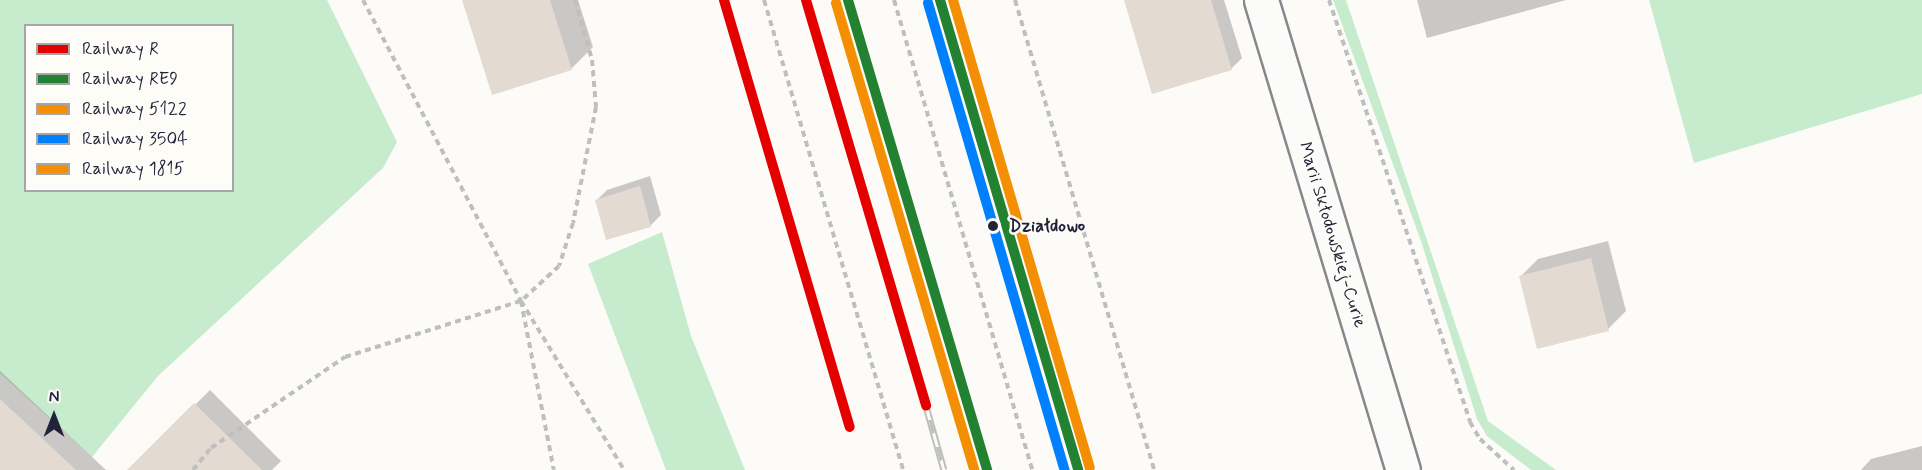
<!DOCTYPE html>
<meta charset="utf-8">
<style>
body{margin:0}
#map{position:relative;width:1922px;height:470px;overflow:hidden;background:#fcfbf8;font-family:Mynerve,sans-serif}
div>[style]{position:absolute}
.green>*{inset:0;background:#c7eccd}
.shadow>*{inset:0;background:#0003}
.building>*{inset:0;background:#e3dad2}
.path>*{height:4px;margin-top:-2px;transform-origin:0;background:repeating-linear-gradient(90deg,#bfbfc0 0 6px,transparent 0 10.5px)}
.roads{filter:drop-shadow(2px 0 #88888c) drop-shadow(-2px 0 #88888c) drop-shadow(0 2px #88888c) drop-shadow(0 -2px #88888c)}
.minor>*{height:33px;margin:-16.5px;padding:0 16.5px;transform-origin:16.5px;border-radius:16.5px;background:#fbfbf9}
.rail>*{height:7px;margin-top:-3.5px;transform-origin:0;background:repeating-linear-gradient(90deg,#fdfcf7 0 14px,#bfbfc0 0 28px);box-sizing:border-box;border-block:2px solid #bfbfc0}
.rail-1>*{height:10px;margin:-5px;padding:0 5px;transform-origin:5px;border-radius:5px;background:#e50000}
.rail-2>*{height:10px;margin:-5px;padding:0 5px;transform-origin:5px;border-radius:5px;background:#238132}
.rail-3>*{height:10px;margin:-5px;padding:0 5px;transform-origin:5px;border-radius:5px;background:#f48f03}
.rail-4>*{height:10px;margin:-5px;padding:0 5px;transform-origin:5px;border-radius:5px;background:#0080ff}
.rail-5>*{height:10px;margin:-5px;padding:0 5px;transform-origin:5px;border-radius:5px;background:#f48f03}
.dots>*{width:16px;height:16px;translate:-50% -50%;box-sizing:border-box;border:3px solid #fdfcf7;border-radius:50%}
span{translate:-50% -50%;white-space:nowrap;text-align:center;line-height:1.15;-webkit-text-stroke:5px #fdfcf7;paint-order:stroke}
.stop-label{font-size:18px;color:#22223b;font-weight:700}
.left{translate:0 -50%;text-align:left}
.street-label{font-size:18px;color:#22223b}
.legend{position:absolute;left:24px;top:24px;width:210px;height:168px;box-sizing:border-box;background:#fdfcf7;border:2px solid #a5a5ac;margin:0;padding:8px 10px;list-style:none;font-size:18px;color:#22223b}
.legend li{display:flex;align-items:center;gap:12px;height:30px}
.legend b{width:30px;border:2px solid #a5a5ac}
.north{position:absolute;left:24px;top:386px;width:60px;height:60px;-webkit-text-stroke:4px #fdfcf7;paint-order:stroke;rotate:0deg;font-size:16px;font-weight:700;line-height:24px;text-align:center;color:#22223b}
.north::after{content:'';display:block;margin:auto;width:21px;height:27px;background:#22223b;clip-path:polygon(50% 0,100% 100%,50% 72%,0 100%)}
</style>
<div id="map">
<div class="green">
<div style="clip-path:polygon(evenodd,0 0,327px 0,397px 142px,383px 168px,158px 376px,92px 457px,0 373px,0 0,26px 26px,232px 26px,232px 190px,26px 190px,26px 26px)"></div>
<div style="clip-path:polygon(1333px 0,1346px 0,1488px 421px,1556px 470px,1531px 470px,1487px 436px,1477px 419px,1421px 241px)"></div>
<div style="clip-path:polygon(1649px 0,1922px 0,1922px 94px,1694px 163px)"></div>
<div style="clip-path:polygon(662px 232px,691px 336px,745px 470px,666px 470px,588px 264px)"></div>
</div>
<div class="shadow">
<div style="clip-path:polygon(464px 0,578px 0,593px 47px,571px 69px)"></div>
<div style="clip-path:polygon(1125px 0,1224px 0,1242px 58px,1231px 69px)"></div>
<div style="clip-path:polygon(1417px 0,1566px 0,1427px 38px)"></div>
<div style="clip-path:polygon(650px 176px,661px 215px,651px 225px,607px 238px,597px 200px,607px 190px)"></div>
<div style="clip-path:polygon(1608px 241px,1626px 311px,1608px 329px,1520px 277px,1538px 259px)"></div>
<div style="clip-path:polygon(0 371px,106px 470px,0 470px)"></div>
<div style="clip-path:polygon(210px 390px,281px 461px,272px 470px,129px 470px)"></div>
<div style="clip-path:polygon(1922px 446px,1922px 470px,1861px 470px,1871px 459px)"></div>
</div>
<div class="building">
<div style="clip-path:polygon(462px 0,550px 0,572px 70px,492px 95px)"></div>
<div style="clip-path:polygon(1124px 0,1211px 0,1232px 70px,1152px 94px)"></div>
<div style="clip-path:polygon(640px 186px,651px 227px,606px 240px,595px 200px)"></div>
<div style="clip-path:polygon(1591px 258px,1609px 331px,1537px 349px,1519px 276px)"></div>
<div style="clip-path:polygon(0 399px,76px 470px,0 470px)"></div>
<div style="clip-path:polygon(194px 403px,262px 470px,127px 470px)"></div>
</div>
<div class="path">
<div style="left:363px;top:0;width:340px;rotate:62.3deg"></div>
<div style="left:521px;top:301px;width:172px;rotate:79deg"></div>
<div style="left:575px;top:0;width:62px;rotate:74.2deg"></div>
<div style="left:592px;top:60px;width:47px;rotate:85.1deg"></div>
<div style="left:596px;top:107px;width:118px;rotate:101.2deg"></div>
<div style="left:573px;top:223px;width:45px;rotate:108deg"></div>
<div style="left:559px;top:266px;width:52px;rotate:137.4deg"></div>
<div style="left:521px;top:301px;width:198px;rotate:58.6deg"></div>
<div style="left:764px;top:0;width:490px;rotate:73.5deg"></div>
<div style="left:894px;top:0;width:490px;rotate:73.6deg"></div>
<div style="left:1015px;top:0;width:490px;rotate:73.5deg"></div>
<div style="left:1329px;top:0;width:445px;rotate:71.5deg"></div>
<div style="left:1470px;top:422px;width:20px;rotate:60deg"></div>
<div style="left:1480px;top:439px;width:46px;rotate:42.4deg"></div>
<div style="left:193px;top:470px;width:28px;rotate:-51deg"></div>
<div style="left:211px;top:448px;width:162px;rotate:-34.2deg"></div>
<div style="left:345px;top:357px;width:185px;rotate:-17.7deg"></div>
</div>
<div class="roads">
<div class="minor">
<div style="left:1261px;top:0;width:491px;rotate:73.2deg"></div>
</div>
</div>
<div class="rail">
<div style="left:926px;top:406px;width:66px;rotate:74.3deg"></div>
</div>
<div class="rail-1">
<div style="left:724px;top:0;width:445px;rotate:73.6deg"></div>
<div style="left:806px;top:0;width:423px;rotate:73.5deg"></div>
</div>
<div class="rail-2">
<div style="left:848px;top:0;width:490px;rotate:73.5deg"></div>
<div style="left:940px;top:0;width:490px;rotate:73.6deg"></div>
</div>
<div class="rail-3">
<div style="left:836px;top:3px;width:487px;rotate:73.5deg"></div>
</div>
<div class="rail-4">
<div style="left:928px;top:3px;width:487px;rotate:73.7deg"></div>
</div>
<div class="rail-5">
<div style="left:953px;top:0;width:487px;rotate:73.7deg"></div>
</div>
<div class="dots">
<div style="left:993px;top:226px;background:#22223b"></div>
</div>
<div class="stop-label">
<span class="left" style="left:1009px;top:226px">Działdowo</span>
</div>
<div class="street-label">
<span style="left:1332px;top:235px;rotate:73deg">Marii Skłodowskiej-Curie</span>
</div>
<ul class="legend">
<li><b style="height:8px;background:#e50000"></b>Railway R</li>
<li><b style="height:8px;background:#238132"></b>Railway RE9</li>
<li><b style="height:8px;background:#f48f03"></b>Railway 5122</li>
<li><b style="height:8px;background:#0080ff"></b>Railway 3504</li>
<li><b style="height:8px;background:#f48f03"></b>Railway 1815</li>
</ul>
<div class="north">N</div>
</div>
